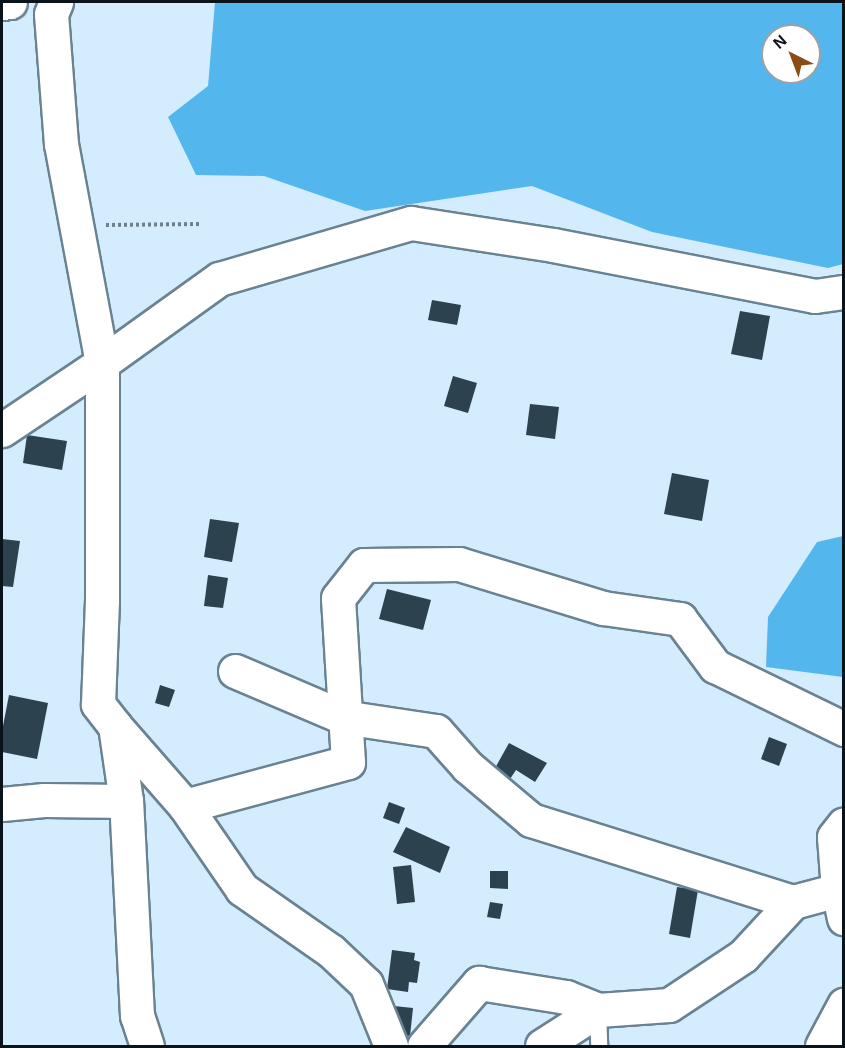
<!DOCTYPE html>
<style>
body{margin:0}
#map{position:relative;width:845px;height:1048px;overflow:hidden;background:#d3edfe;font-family:Arial,sans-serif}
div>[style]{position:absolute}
.forest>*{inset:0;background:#53b7ee}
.building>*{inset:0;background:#2c424f}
.path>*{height:4px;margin-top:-2px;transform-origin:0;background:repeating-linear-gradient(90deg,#6e808b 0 3px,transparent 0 6px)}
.roads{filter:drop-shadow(2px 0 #6a8291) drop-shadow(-2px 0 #6a8291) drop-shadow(0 2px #6a8291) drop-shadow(0 -2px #6a8291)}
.lane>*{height:16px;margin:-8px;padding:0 8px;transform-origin:8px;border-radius:8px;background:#fff}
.street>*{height:33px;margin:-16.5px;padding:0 16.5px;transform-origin:16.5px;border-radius:16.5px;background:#fff}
span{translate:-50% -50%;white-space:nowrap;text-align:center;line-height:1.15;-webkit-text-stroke:6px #fff;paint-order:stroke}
.frame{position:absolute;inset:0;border:3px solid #0a1319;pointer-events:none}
.north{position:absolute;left:761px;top:24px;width:60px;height:60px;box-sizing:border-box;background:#fff;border:2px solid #9da1a3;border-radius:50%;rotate:318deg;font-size:16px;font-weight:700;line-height:24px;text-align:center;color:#0a1319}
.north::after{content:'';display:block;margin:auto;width:21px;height:27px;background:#8c4c15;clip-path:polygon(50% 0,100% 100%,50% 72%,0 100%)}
</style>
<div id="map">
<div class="forest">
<div style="clip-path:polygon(evenodd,215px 2px,843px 2px,843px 264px,828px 268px,652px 232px,532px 186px,365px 211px,264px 176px,196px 175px,168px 117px,208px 86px,215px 2px,773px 36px,809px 36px,809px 72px,773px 72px,773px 36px)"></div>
<div style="clip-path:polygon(843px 536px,843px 677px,766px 667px,768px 617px,817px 542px)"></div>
</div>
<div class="building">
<div style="clip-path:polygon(432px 300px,461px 305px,457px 325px,428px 320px)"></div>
<div style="clip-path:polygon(740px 311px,770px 316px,762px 360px,731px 354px)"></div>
<div style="clip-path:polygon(453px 376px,477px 383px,468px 413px,444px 406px)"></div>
<div style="clip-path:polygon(530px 404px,559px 407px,555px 439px,526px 435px)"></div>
<div style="clip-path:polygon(27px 435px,67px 441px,62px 470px,23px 463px)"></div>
<div style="clip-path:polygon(672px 473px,709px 480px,702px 521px,664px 514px)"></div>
<div style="clip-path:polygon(210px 519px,239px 523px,232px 562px,204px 557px)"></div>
<div style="clip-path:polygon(2px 539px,20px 541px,13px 587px,2px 586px)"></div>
<div style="clip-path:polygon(208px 575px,228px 578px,223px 608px,204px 606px)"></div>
<div style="clip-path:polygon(387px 589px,431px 600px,423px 630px,379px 619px)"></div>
<div style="clip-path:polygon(160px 685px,175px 690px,169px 707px,155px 703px)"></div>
<div style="clip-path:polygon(9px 695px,48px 703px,37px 759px,2px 752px,2px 731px)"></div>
<div style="clip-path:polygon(769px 737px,787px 744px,779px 766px,761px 759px)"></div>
<div style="clip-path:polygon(509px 743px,547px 763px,535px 782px,516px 770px,510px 779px,494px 770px)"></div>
<div style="clip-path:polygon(389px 802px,405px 808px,399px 824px,383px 818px)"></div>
<div style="clip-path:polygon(406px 827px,450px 847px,440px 873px,393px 852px)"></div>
<div style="clip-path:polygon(411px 865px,415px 902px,397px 904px,393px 867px)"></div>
<div style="clip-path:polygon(490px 871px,508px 871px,508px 889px,490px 888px)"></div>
<div style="clip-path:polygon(677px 887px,698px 890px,690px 938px,669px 934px)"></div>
<div style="clip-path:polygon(490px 902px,503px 904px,500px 919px,487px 917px)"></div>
<div style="clip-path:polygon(392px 950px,415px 953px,414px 960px,420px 962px,417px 983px,409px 982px,408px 992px,387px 989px)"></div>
<div style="clip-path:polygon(394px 1006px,413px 1008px,410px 1036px,391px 1034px)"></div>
</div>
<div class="path">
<div style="left:106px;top:225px;width:96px;rotate:-0.6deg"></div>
</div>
<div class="roads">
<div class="lane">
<div style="left:598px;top:1010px;width:36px;rotate:88deg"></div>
</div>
<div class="street">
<div style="left:2px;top:3px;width:8px;rotate:-7deg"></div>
<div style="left:2px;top:430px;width:120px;rotate:-33.8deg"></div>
<div style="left:102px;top:363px;width:223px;rotate:-100.6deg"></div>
<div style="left:61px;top:144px;width:130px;rotate:-94.4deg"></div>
<div style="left:51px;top:14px;width:13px;rotate:-67deg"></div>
<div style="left:235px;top:671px;width:117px;rotate:23.1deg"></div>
<div style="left:343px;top:717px;width:94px;rotate:8.6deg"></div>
<div style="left:436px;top:731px;width:48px;rotate:48.4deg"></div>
<div style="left:468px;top:767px;width:82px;rotate:40.1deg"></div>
<div style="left:531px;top:820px;width:275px;rotate:17.4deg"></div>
<div style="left:115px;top:726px;width:28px;rotate:-128deg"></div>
<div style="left:98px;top:704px;width:103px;rotate:-87.8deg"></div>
<div style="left:102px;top:601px;width:238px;rotate:-90deg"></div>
<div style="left:102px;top:363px;width:144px;rotate:-35.7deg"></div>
<div style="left:219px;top:279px;width:200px;rotate:-16.3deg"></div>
<div style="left:411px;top:223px;width:144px;rotate:8.8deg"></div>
<div style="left:553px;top:245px;width:267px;rotate:11deg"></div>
<div style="left:815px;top:296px;width:29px;rotate:-8deg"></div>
<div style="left:2px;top:804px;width:42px;rotate:-5.4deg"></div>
<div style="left:44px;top:800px;width:82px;rotate:0.7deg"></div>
<div style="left:185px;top:806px;width:169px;rotate:-15.1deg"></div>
<div style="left:348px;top:762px;width:164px;rotate:-93.5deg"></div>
<div style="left:338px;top:598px;width:42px;rotate:-51.8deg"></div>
<div style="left:364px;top:565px;width:95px;rotate:-0.6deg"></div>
<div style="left:459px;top:564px;width:151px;rotate:17deg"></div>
<div style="left:603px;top:608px;width:78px;rotate:8.1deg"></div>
<div style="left:680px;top:619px;width:59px;rotate:53.3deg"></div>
<div style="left:715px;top:666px;width:144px;rotate:26deg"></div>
<div style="left:838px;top:890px;width:53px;rotate:-94.3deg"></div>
<div style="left:834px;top:837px;width:16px;rotate:-52deg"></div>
<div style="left:147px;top:1046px;width:32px;rotate:-108deg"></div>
<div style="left:137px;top:1016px;width:215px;rotate:-92.9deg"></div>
<div style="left:126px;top:801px;width:76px;rotate:-98.3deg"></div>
<div style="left:115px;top:726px;width:106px;rotate:48.8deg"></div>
<div style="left:185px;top:806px;width:101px;rotate:55.5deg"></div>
<div style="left:242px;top:889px;width:108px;rotate:34.9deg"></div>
<div style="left:331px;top:951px;width:48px;rotate:43.3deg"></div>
<div style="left:366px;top:984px;width:67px;rotate:68deg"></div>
<div style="left:424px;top:1046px;width:84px;rotate:-48.9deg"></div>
<div style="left:479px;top:983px;width:88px;rotate:9.1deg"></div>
<div style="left:566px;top:997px;width:35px;rotate:22deg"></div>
<div style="left:542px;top:1046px;width:67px;rotate:-32.7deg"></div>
<div style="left:598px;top:1010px;width:71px;rotate:-4deg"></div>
<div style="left:669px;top:1005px;width:89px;rotate:-33.5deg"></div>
<div style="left:743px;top:956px;width:74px;rotate:-47.2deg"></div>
<div style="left:793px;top:902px;width:47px;rotate:-14.9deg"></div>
<div style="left:838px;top:890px;width:29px;rotate:78deg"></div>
<div style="left:822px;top:1046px;width:47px;rotate:-61.8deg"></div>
</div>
</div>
<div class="frame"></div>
<div class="north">N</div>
</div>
